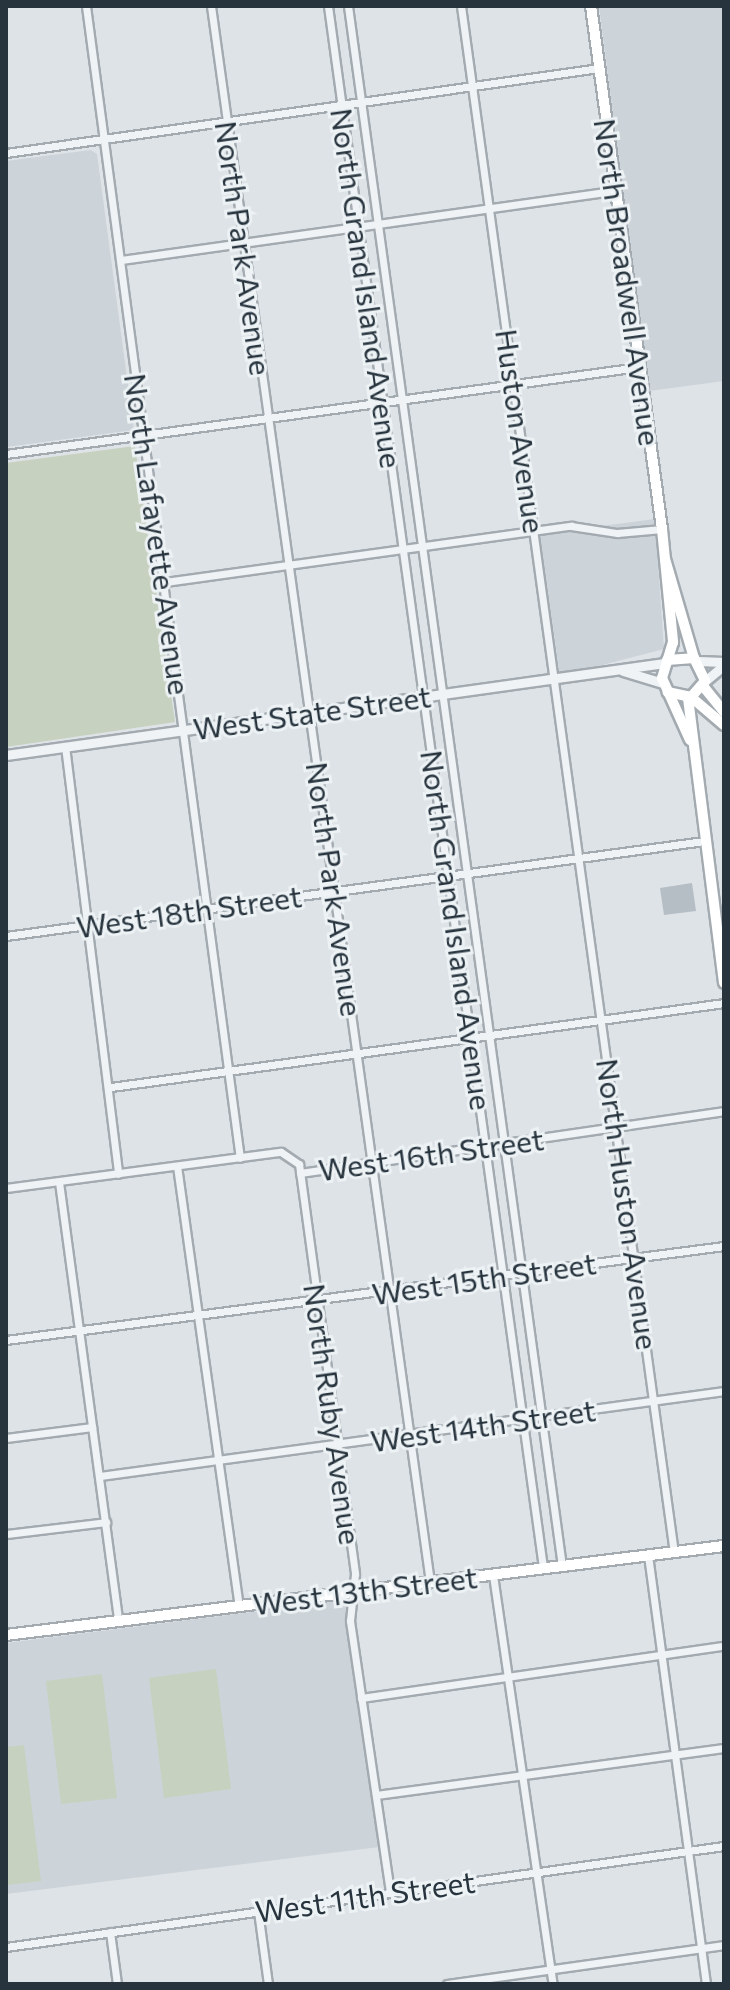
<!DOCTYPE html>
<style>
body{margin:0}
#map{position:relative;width:730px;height:1990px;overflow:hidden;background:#dee3e7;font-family:Commissioner,sans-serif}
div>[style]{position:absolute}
.built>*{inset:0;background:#ccd3d9}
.green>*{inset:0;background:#c7d1bf}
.building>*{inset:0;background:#b5bec4}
.roads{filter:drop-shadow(2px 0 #a3abb1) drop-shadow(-2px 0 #a3abb1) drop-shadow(0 2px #a3abb1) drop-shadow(0 -2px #a3abb1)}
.minor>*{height:7px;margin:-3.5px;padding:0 3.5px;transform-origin:3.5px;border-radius:3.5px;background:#f0f3f6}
.tertiary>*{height:9px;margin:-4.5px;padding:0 4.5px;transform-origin:4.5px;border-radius:4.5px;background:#f0f3f6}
.secondary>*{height:10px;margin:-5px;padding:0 5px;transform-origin:5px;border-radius:5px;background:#fff}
span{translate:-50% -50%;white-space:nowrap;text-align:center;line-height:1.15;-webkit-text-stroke:6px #edf2f5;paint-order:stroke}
.street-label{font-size:30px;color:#27343e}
.frame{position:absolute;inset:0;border:8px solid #27343e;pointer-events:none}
</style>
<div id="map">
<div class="built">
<div style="clip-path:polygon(599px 6px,724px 6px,724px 381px,649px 391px)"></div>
<div style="clip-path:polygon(91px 150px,97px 154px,134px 430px,6px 447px,6px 161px)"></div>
<div style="clip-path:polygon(655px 519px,664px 649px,560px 676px,540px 534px)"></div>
<div style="clip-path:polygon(346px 1600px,379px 1847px,6px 1894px,6px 1643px)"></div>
</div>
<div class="green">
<div style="clip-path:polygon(135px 446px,175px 722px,6px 747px,6px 463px)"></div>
<div style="clip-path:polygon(216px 1669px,231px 1789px,164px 1798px,149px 1678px)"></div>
<div style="clip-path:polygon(102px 1674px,117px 1798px,61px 1804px,46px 1681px)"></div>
<div style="clip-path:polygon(24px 1745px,41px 1881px,6px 1885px,6px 1747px)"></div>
</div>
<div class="building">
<div style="clip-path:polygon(692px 883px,696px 911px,664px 915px,660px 888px)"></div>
</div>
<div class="roads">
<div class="minor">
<div style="left:86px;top:6px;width:1162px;rotate:82.39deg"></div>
<div style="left:211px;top:6px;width:1591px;rotate:82.09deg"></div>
<div style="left:328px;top:6px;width:1577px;rotate:82.16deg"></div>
<div style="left:348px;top:6px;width:1575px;rotate:82.19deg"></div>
<div style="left:461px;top:6px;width:1561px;rotate:82.16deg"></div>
<div style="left:6px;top:153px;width:599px;rotate:-8.16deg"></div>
<div style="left:121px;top:260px;width:500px;rotate:-8deg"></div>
<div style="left:6px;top:454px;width:639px;rotate:-7.83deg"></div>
<div style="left:165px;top:582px;width:410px;rotate:-7.9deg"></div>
<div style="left:571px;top:526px;width:47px;rotate:8.7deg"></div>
<div style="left:617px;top:533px;width:45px;rotate:-5.1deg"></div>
<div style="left:65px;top:746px;width:431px;rotate:82.9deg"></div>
<div style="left:6px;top:936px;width:704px;rotate:-7.75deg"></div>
<div style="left:111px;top:1087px;width:619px;rotate:-7.8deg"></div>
<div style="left:177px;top:1166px;width:444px;rotate:82deg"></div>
<div style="left:300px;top:1173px;width:429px;rotate:-8.3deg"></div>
<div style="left:59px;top:1182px;width:442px;rotate:82.3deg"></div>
<div style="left:6px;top:1188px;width:277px;rotate:-7.5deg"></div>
<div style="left:281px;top:1152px;width:22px;rotate:34deg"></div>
<div style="left:299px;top:1164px;width:414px;rotate:82.2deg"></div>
<div style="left:355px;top:1574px;width:47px;rotate:96.1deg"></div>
<div style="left:350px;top:1621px;width:275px;rotate:81.6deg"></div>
<div style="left:6px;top:1340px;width:724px;rotate:-7.46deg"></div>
<div style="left:6px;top:1438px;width:87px;rotate:-7.3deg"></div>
<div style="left:100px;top:1476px;width:630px;rotate:-7.76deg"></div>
<div style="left:6px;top:1534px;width:101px;rotate:-6.8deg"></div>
<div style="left:648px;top:1555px;width:433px;rotate:82.3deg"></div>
<div style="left:493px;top:1575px;width:413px;rotate:81.7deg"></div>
<div style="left:361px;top:1698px;width:367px;rotate:-8.2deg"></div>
<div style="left:376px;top:1795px;width:351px;rotate:-7.7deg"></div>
<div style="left:258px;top:1911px;width:74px;rotate:82.2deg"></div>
<div style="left:110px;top:1932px;width:52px;rotate:82.3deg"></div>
<div style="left:6px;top:1947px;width:725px;rotate:-8.01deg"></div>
<div style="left:447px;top:1984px;width:280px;rotate:-8deg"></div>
</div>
<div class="tertiary">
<div style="left:698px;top:661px;width:26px;rotate:2deg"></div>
<div style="left:623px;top:671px;width:42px;rotate:16.7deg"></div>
<div style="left:705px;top:681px;width:25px;rotate:-40deg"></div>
<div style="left:6px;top:755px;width:665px;rotate:-7.95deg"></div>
</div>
<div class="secondary">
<div style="left:591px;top:6px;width:528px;rotate:82.27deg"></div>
<div style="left:662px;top:529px;width:114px;rotate:84.4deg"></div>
<div style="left:673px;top:642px;width:38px;rotate:107deg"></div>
<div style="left:662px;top:678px;width:68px;rotate:65.7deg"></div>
<div style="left:665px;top:559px;width:103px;rotate:73.7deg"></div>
<div style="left:667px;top:660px;width:27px;rotate:-4deg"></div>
<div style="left:694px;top:658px;width:25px;rotate:64deg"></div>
<div style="left:705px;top:681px;width:21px;rotate:131deg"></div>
<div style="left:691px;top:697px;width:24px;rotate:-168deg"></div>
<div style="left:703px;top:686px;width:33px;rotate:51deg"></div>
<div style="left:691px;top:697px;width:43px;rotate:40.3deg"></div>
<div style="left:688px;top:698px;width:287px;rotate:82.8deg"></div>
<div style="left:6px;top:1635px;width:723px;rotate:-7.07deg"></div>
</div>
</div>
<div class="street-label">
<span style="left:244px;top:248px;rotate:82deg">North Park Avenue</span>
<span style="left:628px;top:282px;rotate:82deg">North Broadwell Avenue</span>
<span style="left:367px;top:288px;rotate:82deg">North Grand Island Avenue</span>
<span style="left:521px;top:431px;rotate:82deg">Huston Avenue</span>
<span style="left:158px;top:534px;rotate:82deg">North Lafayette Avenue</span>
<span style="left:312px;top:712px;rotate:-8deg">West State Street</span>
<span style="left:335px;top:889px;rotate:82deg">North Park Avenue</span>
<span style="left:189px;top:911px;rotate:-8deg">West 18th Street</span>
<span style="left:457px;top:930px;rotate:82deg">North Grand Island Avenue</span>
<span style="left:431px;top:1154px;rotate:-8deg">West 16th Street</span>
<span style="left:628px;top:1204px;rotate:82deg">North Huston Avenue</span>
<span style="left:484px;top:1278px;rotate:-8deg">West 15th Street</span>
<span style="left:333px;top:1414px;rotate:82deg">North Ruby Avenue</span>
<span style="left:483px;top:1425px;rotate:-8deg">West 14th Street</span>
<span style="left:365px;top:1590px;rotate:-7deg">West 13th Street</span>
<span style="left:365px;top:1896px;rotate:-8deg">West 11th Street</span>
</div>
<div class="frame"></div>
</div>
